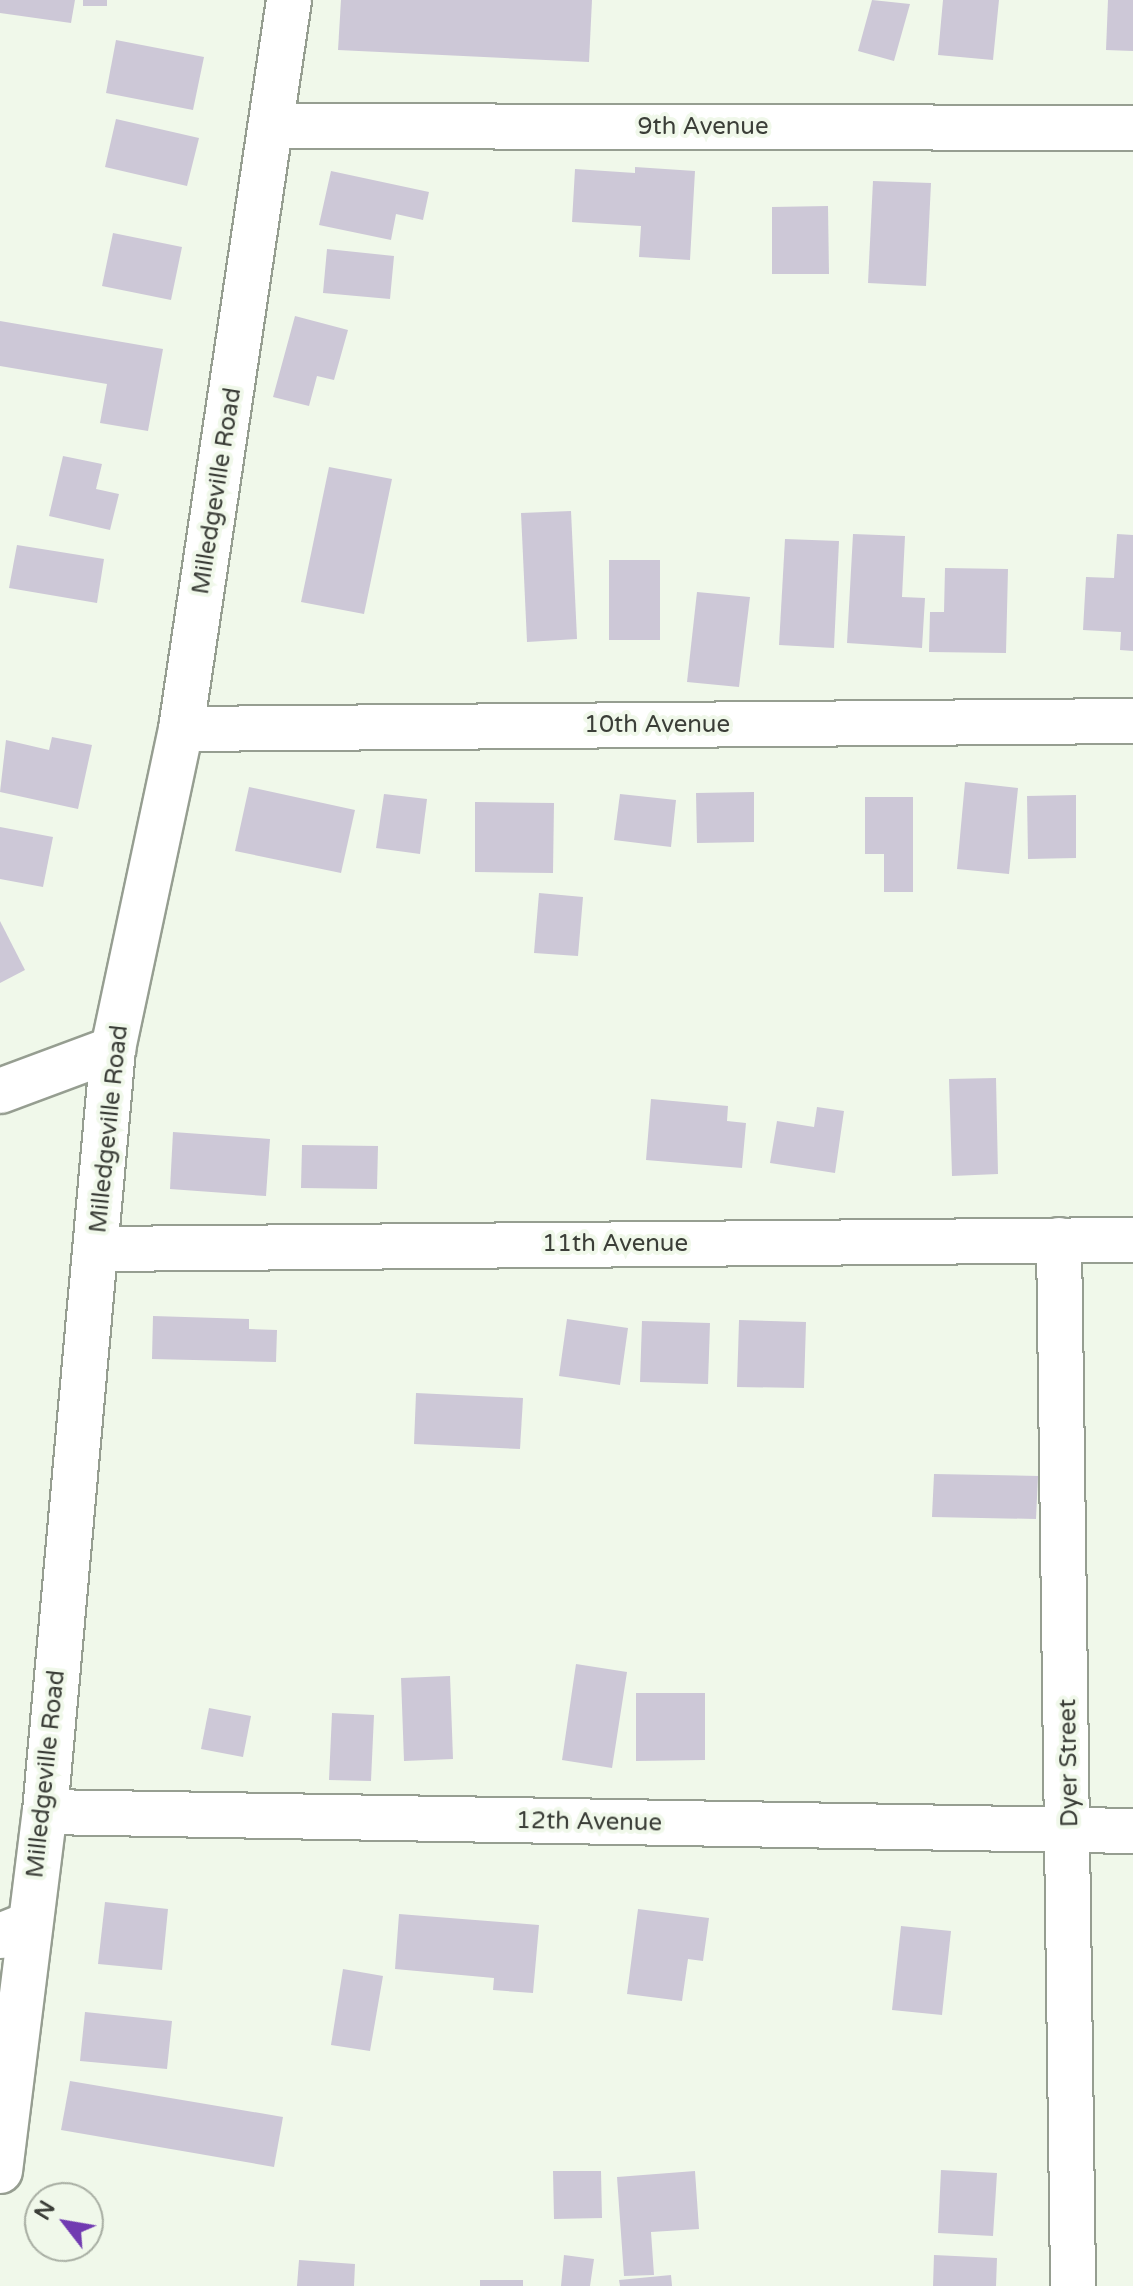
<!DOCTYPE html>
<style>
body{margin:0}
#map{position:relative;width:1133px;height:2286px;overflow:hidden;background:#f0f8ea;font-family:"Varela Round",sans-serif}
div>[style]{position:absolute}
.building>*{inset:0;background:#cdc8d7}
.roads{filter:drop-shadow(2px 0 #969e91) drop-shadow(-2px 0 #969e91) drop-shadow(0 2px #969e91) drop-shadow(0 -2px #969e91)}
.minor>*{height:44px;margin:-22px;padding:0 22px;transform-origin:22px;border-radius:22px;background:#fff}
.major>*{height:44px;margin:-22px;padding:0 22px;transform-origin:22px;border-radius:22px;background:#fff}
span{translate:-50% -50%;white-space:nowrap;text-align:center;line-height:1.15;-webkit-text-stroke:8px #f0f8ea;paint-order:stroke}
.street-label{font-size:24px;color:#3b3e38}
.north{position:absolute;left:24px;top:2182px;width:80px;height:80px;box-sizing:border-box;background:#f0f8ea;border:2px solid #a8aea3;border-radius:50%;rotate:301deg;font-size:22px;font-weight:700;line-height:32px;text-align:center;color:#3b3e38}
.north::after{content:'';display:block;margin:auto;width:28px;height:36px;background:#713ab1;clip-path:polygon(50% 0,100% 100%,50% 72%,0 100%)}
</style>
<div id="map">
<div class="building">
<div style="clip-path:polygon(0 0,75px 0,71px 23px,0 13px)"></div>
<div style="clip-path:polygon(83px 0,107px 0,107px 6px,83px 6px)"></div>
<div style="clip-path:polygon(341px 0,592px 0,589px 62px,338px 50px)"></div>
<div style="clip-path:polygon(872px 0,910px 4px,894px 61px,858px 51px)"></div>
<div style="clip-path:polygon(943px 0,999px 0,993px 60px,938px 55px)"></div>
<div style="clip-path:polygon(1108px 0,1133px 0,1133px 51px,1106px 50px)"></div>
<div style="clip-path:polygon(116px 40px,204px 57px,193px 110px,106px 93px)"></div>
<div style="clip-path:polygon(116px 119px,199px 138px,187px 186px,105px 167px)"></div>
<div style="clip-path:polygon(635px 167px,695px 171px,690px 260px,639px 257px,641px 226px,572px 222px,575px 169px,635px 173px)"></div>
<div style="clip-path:polygon(331px 171px,429px 192px,423px 220px,396px 214px,391px 240px,319px 225px)"></div>
<div style="clip-path:polygon(873px 181px,931px 183px,926px 286px,868px 283px)"></div>
<div style="clip-path:polygon(828px 206px,829px 274px,772px 274px,772px 207px)"></div>
<div style="clip-path:polygon(113px 233px,182px 247px,171px 300px,102px 286px)"></div>
<div style="clip-path:polygon(327px 249px,394px 256px,390px 299px,323px 293px)"></div>
<div style="clip-path:polygon(295px 316px,348px 330px,334px 380px,317px 376px,309px 406px,273px 397px)"></div>
<div style="clip-path:polygon(0 321px,163px 349px,148px 431px,100px 423px,107px 384px,0 366px)"></div>
<div style="clip-path:polygon(63px 456px,102px 464px,96px 489px,119px 494px,110px 530px,49px 516px)"></div>
<div style="clip-path:polygon(329px 467px,392px 479px,364px 614px,301px 602px)"></div>
<div style="clip-path:polygon(571px 511px,577px 639px,527px 642px,521px 513px)"></div>
<div style="clip-path:polygon(853px 534px,905px 536px,902px 597px,925px 598px,922px 648px,847px 643px)"></div>
<div style="clip-path:polygon(1117px 534px,1133px 535px,1133px 651px,1120px 650px,1121px 632px,1083px 630px,1086px 577px,1114px 578px)"></div>
<div style="clip-path:polygon(785px 539px,839px 541px,834px 648px,779px 645px)"></div>
<div style="clip-path:polygon(17px 545px,104px 559px,97px 603px,9px 588px)"></div>
<div style="clip-path:polygon(609px 560px,660px 560px,660px 640px,609px 640px)"></div>
<div style="clip-path:polygon(945px 568px,1008px 569px,1006px 653px,929px 652px,930px 612px,944px 612px)"></div>
<div style="clip-path:polygon(697px 592px,750px 597px,739px 687px,687px 682px)"></div>
<div style="clip-path:polygon(52px 737px,92px 745px,78px 809px,0 792px,6px 740px,49px 750px)"></div>
<div style="clip-path:polygon(965px 782px,1018px 788px,1009px 874px,957px 869px)"></div>
<div style="clip-path:polygon(249px 787px,355px 810px,341px 873px,235px 851px)"></div>
<div style="clip-path:polygon(754px 792px,754px 842px,697px 843px,696px 793px)"></div>
<div style="clip-path:polygon(384px 794px,427px 799px,420px 854px,376px 848px)"></div>
<div style="clip-path:polygon(620px 794px,676px 800px,671px 847px,614px 840px)"></div>
<div style="clip-path:polygon(1076px 795px,1076px 858px,1028px 859px,1027px 796px)"></div>
<div style="clip-path:polygon(865px 797px,913px 797px,913px 892px,884px 892px,884px 854px,865px 854px)"></div>
<div style="clip-path:polygon(475px 802px,554px 803px,553px 873px,475px 872px)"></div>
<div style="clip-path:polygon(0 827px,53px 837px,43px 887px,0 879px)"></div>
<div style="clip-path:polygon(539px 893px,583px 897px,578px 956px,534px 953px)"></div>
<div style="clip-path:polygon(0 921px,25px 970px,0 983px)"></div>
<div style="clip-path:polygon(996px 1078px,998px 1174px,952px 1176px,949px 1079px)"></div>
<div style="clip-path:polygon(651px 1099px,728px 1106px,727px 1121px,746px 1123px,742px 1168px,646px 1160px)"></div>
<div style="clip-path:polygon(817px 1107px,844px 1111px,835px 1173px,770px 1163px,777px 1121px,814px 1127px)"></div>
<div style="clip-path:polygon(173px 1132px,270px 1139px,266px 1196px,170px 1189px)"></div>
<div style="clip-path:polygon(302px 1145px,378px 1146px,377px 1189px,301px 1188px)"></div>
<div style="clip-path:polygon(153px 1316px,249px 1319px,249px 1329px,277px 1330px,276px 1362px,152px 1359px)"></div>
<div style="clip-path:polygon(567px 1319px,628px 1328px,620px 1385px,559px 1376px)"></div>
<div style="clip-path:polygon(739px 1320px,806px 1322px,804px 1388px,737px 1387px)"></div>
<div style="clip-path:polygon(642px 1321px,710px 1323px,708px 1384px,640px 1382px)"></div>
<div style="clip-path:polygon(416px 1393px,523px 1398px,520px 1449px,414px 1444px)"></div>
<div style="clip-path:polygon(934px 1474px,1038px 1476px,1036px 1519px,932px 1517px)"></div>
<div style="clip-path:polygon(576px 1664px,627px 1672px,612px 1768px,562px 1760px)"></div>
<div style="clip-path:polygon(450px 1676px,453px 1759px,404px 1761px,401px 1678px)"></div>
<div style="clip-path:polygon(636px 1693px,705px 1693px,705px 1760px,636px 1761px)"></div>
<div style="clip-path:polygon(209px 1708px,251px 1716px,243px 1757px,201px 1749px)"></div>
<div style="clip-path:polygon(332px 1713px,374px 1715px,371px 1781px,329px 1780px)"></div>
<div style="clip-path:polygon(105px 1902px,168px 1909px,162px 1970px,98px 1964px)"></div>
<div style="clip-path:polygon(638px 1909px,709px 1918px,703px 1961px,688px 1959px,682px 2001px,627px 1994px)"></div>
<div style="clip-path:polygon(399px 1914px,539px 1925px,533px 1993px,493px 1990px,494px 1978px,395px 1969px)"></div>
<div style="clip-path:polygon(901px 1926px,951px 1931px,942px 2015px,892px 2010px)"></div>
<div style="clip-path:polygon(343px 1969px,383px 1976px,370px 2051px,331px 2045px)"></div>
<div style="clip-path:polygon(85px 2012px,172px 2021px,167px 2069px,80px 2061px)"></div>
<div style="clip-path:polygon(70px 2081px,283px 2117px,274px 2167px,61px 2130px)"></div>
<div style="clip-path:polygon(941px 2170px,997px 2173px,993px 2236px,938px 2233px)"></div>
<div style="clip-path:polygon(553px 2171px,601px 2171px,602px 2218px,554px 2219px)"></div>
<div style="clip-path:polygon(695px 2171px,699px 2229px,651px 2232px,654px 2275px,624px 2276px,617px 2177px)"></div>
<div style="clip-path:polygon(564px 2255px,594px 2259px,590px 2286px,561px 2286px)"></div>
<div style="clip-path:polygon(934px 2255px,997px 2258px,996px 2286px,933px 2286px)"></div>
<div style="clip-path:polygon(299px 2260px,355px 2264px,354px 2286px,297px 2286px)"></div>
<div style="clip-path:polygon(671px 2275px,672px 2286px,620px 2286px,619px 2280px)"></div>
<div style="clip-path:polygon(480px 2280px,523px 2280px,523px 2286px,480px 2286px)"></div>
</div>
<div class="roads">
<div class="minor">
<div style="left:272px;top:126px;width:861px;rotate:0.13deg"></div>
<div style="left:181px;top:729px;width:952px;rotate:-0.48deg"></div>
<div style="left:0;top:1091px;width:121px;rotate:-20.4deg"></div>
<div style="left:1059px;top:1240px;width:1046px;rotate:89.23deg"></div>
<div style="left:97px;top:1249px;width:1036px;rotate:-0.5deg"></div>
<div style="left:45px;top:1812px;width:1088px;rotate:1deg"></div>
<div style="left:0;top:1936px;width:31px;rotate:-22deg"></div>
</div>
<div class="major">
<div style="left:0;top:2171px;width:362px;rotate:-82.9deg"></div>
<div style="left:45px;top:1812px;width:766px;rotate:-84.91deg"></div>
<div style="left:113px;top:1049px;width:327px;rotate:-78deg"></div>
<div style="left:181px;top:729px;width:737px;rotate:-81.57deg"></div>
</div>
</div>
<div class="street-label">
<span style="left:703px;top:127px">9th Avenue</span>
<span style="left:217px;top:491px;rotate:-81deg">Milledgeville Road</span>
<span style="left:657px;top:725px">10th Avenue</span>
<span style="left:109px;top:1129px;rotate:-84deg">Milledgeville Road</span>
<span style="left:615px;top:1244px">11th Avenue</span>
<span style="left:1069px;top:1763px;rotate:-91deg">Dyer Street</span>
<span style="left:46px;top:1774px;rotate:-84deg">Milledgeville Road</span>
<span style="left:589px;top:1822px;rotate:1deg">12th Avenue</span>
</div>
<div class="north">N</div>
</div>
